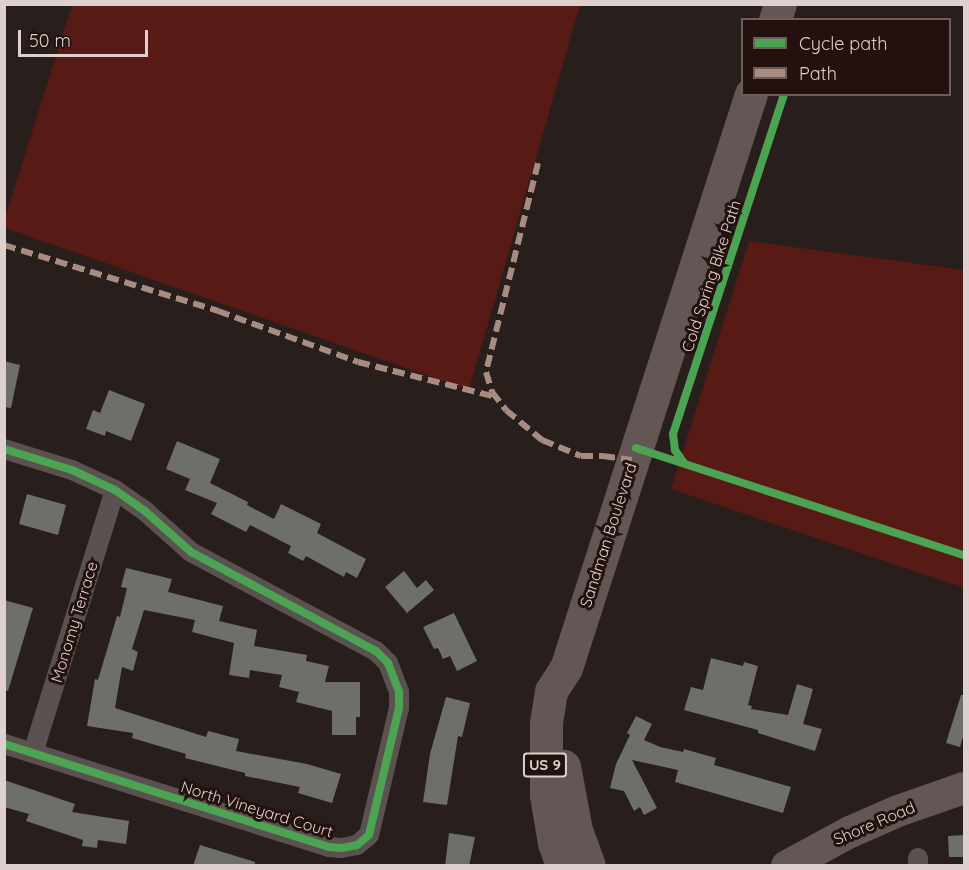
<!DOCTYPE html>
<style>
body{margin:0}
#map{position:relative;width:969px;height:870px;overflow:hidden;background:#281e1c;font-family:Quicksand,sans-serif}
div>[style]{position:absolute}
.green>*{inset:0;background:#571a14}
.building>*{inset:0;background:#6e6e6b}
.minor>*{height:20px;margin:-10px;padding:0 10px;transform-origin:10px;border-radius:10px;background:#595250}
.primary>*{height:32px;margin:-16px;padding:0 16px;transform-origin:16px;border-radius:16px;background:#645654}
.trunk>*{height:33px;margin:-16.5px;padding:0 16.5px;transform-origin:16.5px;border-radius:16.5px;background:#645654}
.quiet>*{height:6px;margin-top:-3px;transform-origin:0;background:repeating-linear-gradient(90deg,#a88b81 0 12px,transparent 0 18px)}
.cycleway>*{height:8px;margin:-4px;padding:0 4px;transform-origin:4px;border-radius:4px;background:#4ca352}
span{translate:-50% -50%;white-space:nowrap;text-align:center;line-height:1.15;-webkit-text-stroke:6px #22110f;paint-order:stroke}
.shield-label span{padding:2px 4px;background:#22110f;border:2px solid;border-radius:4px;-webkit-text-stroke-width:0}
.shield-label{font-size:15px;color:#ddd0ce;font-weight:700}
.street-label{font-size:16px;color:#ddd0ce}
.frame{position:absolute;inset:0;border:6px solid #ddd0ce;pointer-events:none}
.legend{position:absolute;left:741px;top:18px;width:210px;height:78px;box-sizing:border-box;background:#22110f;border:2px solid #6d5d5b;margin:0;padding:8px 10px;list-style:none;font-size:18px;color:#ddd0ce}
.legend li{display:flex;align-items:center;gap:12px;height:30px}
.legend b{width:30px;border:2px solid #6d5d5b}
.scale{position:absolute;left:18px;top:30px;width:130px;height:27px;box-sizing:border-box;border:3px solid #ddd0ce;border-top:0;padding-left:8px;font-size:18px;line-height:21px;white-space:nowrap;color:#ddd0ce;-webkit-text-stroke:4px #22110f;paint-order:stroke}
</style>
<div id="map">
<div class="green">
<div style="clip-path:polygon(72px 5px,580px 5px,469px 390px,5px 228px,5px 218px)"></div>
<div style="clip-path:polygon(749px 241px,964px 270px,964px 588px,671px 489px)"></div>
</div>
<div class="building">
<div style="clip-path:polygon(4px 361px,20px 365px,11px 408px,4px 407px)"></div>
<div style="clip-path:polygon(109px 390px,145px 404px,131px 441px,106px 431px,105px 436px,86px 429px,93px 410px,100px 413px)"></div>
<div style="clip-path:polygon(177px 441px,220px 459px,210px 483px,248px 502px,247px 505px,274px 519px,281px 504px,321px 524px,317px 533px,366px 559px,357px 578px,346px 572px,344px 577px,306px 556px,303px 561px,288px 553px,291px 546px,250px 525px,246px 532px,211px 514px,217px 503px,185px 490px,190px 479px,166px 469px)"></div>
<div style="clip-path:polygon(27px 494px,66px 505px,58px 535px,19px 524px)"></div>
<div style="clip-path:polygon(126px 568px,172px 579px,168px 592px,223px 606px,219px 621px,257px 630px,254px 646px,307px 655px,306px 661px,329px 666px,325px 682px,360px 682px,360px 717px,356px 717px,356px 735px,332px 735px,332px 711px,296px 702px,299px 692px,279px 687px,282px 675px,250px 670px,249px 678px,229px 675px,234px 643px,192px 632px,195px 620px,144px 610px,132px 649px,138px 652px,133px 671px,122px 667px,115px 708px,206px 737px,208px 731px,239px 739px,236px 751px,307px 764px,341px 774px,332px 803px,298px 793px,300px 787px,245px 776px,245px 773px,185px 758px,186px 754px,132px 738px,133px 733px,87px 726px,95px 679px,98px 680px,117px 616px,120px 617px,127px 588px,121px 587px)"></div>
<div style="clip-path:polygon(404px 571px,417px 588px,426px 580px,434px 590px,407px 613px,385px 587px)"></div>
<div style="clip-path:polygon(4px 600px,33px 608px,8px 691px,4px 690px)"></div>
<div style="clip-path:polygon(454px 613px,477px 661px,457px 671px,450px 656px,443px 659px,438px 648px,434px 649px,423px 627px)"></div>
<div style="clip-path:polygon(711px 658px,743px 666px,744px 662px,758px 666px,748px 705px,752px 706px,751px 709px,788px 715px,797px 684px,813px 689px,803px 724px,822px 729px,815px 751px,758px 733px,758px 730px,684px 710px,691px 687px,703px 690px)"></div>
<div style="clip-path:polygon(961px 695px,964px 695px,964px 733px,960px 747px,946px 743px)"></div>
<div style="clip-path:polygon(446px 697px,470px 703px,462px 737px,458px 736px,447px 805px,423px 802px,430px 754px)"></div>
<div style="clip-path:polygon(636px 716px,652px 724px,644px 740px,660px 747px,683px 752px,684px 749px,716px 758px,714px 765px,791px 787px,783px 813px,675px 782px,678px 770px,632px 760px,657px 808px,644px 815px,640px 807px,634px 811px,624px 791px,610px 788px,616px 764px,630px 735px,627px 733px)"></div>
<div style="clip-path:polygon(4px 780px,75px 804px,72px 812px,129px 821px,126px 844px,98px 840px,97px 848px,82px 846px,83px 840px,26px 821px,29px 814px,4px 807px)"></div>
<div style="clip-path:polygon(449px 833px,475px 837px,469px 866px,445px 866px)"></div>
<div style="clip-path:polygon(964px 835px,964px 857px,949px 857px,948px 836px)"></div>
<div style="clip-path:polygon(200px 845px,255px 862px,255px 866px,193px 866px)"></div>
</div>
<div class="minor">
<div style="left:4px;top:449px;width:71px;rotate:17.2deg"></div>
<div style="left:72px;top:470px;width:47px;rotate:24.9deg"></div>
<div style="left:115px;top:490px;width:37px;rotate:35deg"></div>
<div style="left:145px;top:511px;width:62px;rotate:41.7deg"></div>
<div style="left:191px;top:552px;width:210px;rotate:28.2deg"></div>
<div style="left:376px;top:651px;width:17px;rotate:45deg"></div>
<div style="left:388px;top:663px;width:31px;rotate:69deg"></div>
<div style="left:399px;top:692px;width:16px;rotate:90deg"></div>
<div style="left:399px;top:708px;width:130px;rotate:103.3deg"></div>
<div style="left:369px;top:835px;width:16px;rotate:140deg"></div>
<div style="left:357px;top:845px;width:16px;rotate:169deg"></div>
<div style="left:341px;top:848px;width:12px;rotate:-175deg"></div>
<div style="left:329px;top:847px;width:341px;rotate:-162.4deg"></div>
<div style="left:33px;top:753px;width:275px;rotate:-72.7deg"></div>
<div style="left:918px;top:866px;width:8px;rotate:-90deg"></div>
</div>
<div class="primary">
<div style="left:787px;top:866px;width:72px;rotate:-28.4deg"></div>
<div style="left:850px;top:832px;width:52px;rotate:-23.6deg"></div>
<div style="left:898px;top:811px;width:70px;rotate:-19.2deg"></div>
</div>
<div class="trunk">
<div style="left:775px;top:20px;width:17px;rotate:-73deg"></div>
<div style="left:564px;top:766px;width:65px;rotate:79.4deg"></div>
<div style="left:576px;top:830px;width:38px;rotate:70deg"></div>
<div style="left:562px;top:866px;width:24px;rotate:-109deg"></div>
<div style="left:554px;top:843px;width:49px;rotate:-99.5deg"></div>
<div style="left:546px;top:795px;width:72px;rotate:-90deg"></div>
<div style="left:546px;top:723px;width:32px;rotate:-81deg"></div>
<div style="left:551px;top:691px;width:27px;rotate:-57deg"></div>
<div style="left:566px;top:668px;width:603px;rotate:-72.14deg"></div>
</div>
<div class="quiet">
<div style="left:538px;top:163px;width:215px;rotate:104deg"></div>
<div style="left:486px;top:372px;width:21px;rotate:73deg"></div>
<div style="left:492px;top:392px;width:23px;rotate:52deg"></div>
<div style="left:506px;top:410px;width:47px;rotate:39.8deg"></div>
<div style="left:542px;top:440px;width:42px;rotate:22.3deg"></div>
<div style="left:581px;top:456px;width:22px"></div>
<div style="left:603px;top:456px;width:29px;rotate:8deg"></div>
<div style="left:4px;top:245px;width:224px;rotate:17.1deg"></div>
<div style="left:218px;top:311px;width:149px;rotate:20deg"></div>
<div style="left:358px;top:362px;width:142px;rotate:14.2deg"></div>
</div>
<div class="cycleway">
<div style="left:636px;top:448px;width:345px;rotate:18.1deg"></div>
<div style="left:4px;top:449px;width:71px;rotate:17.2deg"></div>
<div style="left:72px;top:470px;width:47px;rotate:24.9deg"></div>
<div style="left:115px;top:490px;width:37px;rotate:35deg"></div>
<div style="left:145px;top:511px;width:62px;rotate:41.7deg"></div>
<div style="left:191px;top:552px;width:210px;rotate:28.2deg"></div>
<div style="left:376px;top:651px;width:17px;rotate:45deg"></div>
<div style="left:388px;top:663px;width:31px;rotate:69deg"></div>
<div style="left:399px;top:692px;width:16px;rotate:90deg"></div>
<div style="left:399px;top:708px;width:130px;rotate:103.3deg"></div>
<div style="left:369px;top:835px;width:16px;rotate:140deg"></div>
<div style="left:357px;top:845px;width:16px;rotate:169deg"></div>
<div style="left:341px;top:848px;width:12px;rotate:-175deg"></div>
<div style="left:329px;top:847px;width:341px;rotate:-162.4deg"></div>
<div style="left:684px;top:463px;width:16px;rotate:-125deg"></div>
<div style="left:675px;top:450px;width:16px;rotate:-97deg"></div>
<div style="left:673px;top:434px;width:358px;rotate:-71.9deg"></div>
</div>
<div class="shield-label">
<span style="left:545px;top:765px">US 9</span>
</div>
<div class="street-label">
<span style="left:711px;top:276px;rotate:-72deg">Cold Spring Bike Path</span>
<span style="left:608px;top:535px;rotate:-72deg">Sandman Boulevard</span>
<span style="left:74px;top:622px;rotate:-73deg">Monomy Terrace</span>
<span style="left:257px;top:809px;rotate:17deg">North Vineyard Court</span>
<span style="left:874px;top:823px;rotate:-23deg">Shore Road</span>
</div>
<div class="frame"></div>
<ul class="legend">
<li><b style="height:8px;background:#4ca352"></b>Cycle path</li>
<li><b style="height:8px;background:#a88b81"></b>Path</li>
</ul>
<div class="scale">50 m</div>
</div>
